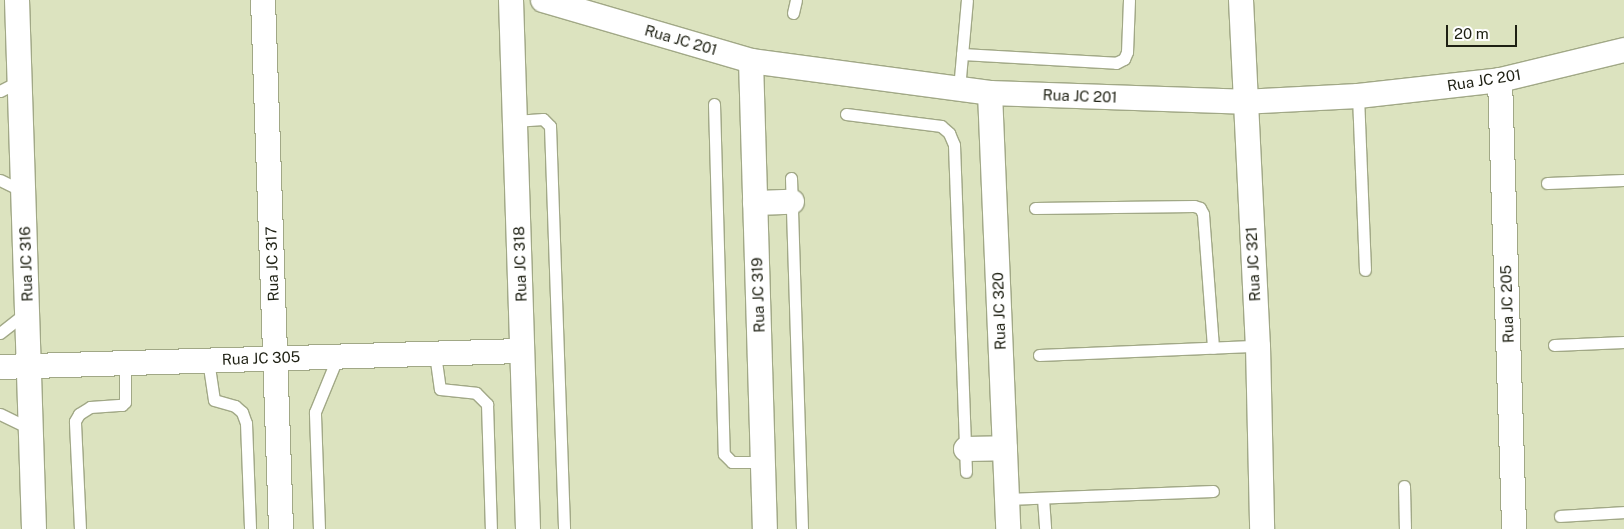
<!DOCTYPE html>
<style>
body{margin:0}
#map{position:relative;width:1624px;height:529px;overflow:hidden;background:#dce3bf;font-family:"Public Sans",sans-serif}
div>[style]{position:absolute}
.roads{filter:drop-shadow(1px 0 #a1a886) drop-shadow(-1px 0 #a1a886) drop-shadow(0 1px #a1a886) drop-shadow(0 -1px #a1a886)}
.service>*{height:11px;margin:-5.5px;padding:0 5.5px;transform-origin:5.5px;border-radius:5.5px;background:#fff}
.minor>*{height:24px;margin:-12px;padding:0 12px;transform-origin:12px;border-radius:12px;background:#fff}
span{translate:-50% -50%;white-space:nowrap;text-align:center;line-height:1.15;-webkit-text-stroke:4px #fff;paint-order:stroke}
.street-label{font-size:15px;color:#1e2013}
.scale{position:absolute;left:1446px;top:25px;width:71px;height:22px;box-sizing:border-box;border:2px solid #1e2013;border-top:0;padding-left:6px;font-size:15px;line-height:18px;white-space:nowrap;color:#1e2013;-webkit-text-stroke:4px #fff;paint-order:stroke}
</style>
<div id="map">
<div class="roads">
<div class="service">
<div style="left:793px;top:13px;width:13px;rotate:-77deg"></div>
<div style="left:962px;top:54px;width:154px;rotate:3.3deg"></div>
<div style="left:1116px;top:63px;width:9px;rotate:-27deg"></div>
<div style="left:1124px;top:59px;width:8px;rotate:-67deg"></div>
<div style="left:1127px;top:52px;width:52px;rotate:-87.8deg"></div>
<div style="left:959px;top:89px;width:89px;rotate:-84.9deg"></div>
<div style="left:0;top:91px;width:22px;rotate:-27deg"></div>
<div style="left:1358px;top:96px;width:174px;rotate:87.7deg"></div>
<div style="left:714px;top:104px;width:350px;rotate:88.4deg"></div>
<div style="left:724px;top:454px;width:11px;rotate:45deg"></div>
<div style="left:732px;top:462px;width:31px"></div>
<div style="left:846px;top:114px;width:96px;rotate:7.2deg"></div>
<div style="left:941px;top:126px;width:11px;rotate:41deg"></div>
<div style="left:949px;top:133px;width:13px;rotate:67deg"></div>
<div style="left:954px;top:145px;width:327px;rotate:87.9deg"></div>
<div style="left:515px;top:121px;width:28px;rotate:-4deg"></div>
<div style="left:543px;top:119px;width:10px;rotate:45deg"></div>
<div style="left:550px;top:126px;width:403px;rotate:88deg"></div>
<div style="left:791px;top:178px;width:351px;rotate:88.2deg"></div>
<div style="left:0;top:180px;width:25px;rotate:26deg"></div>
<div style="left:1547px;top:183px;width:77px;rotate:-2.2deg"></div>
<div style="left:1035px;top:208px;width:159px;rotate:-0.7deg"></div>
<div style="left:1194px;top:206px;width:6px;rotate:18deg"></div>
<div style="left:1200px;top:208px;width:7px;rotate:63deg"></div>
<div style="left:1203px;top:214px;width:134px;rotate:85.7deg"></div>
<div style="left:0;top:333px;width:33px;rotate:-38deg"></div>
<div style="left:1554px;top:345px;width:70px;rotate:-2.5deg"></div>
<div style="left:435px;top:354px;width:35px;rotate:82deg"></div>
<div style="left:440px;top:389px;width:36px;rotate:6deg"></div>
<div style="left:476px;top:393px;width:16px;rotate:45deg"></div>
<div style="left:487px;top:404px;width:125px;rotate:88.2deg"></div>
<div style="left:1039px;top:355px;width:219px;rotate:-2.4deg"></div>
<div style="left:208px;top:360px;width:40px;rotate:81.5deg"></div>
<div style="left:214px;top:400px;width:22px;rotate:16deg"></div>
<div style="left:235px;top:406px;width:9px;rotate:41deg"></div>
<div style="left:242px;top:412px;width:12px;rotate:70deg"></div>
<div style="left:246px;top:423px;width:106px;rotate:87.8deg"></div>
<div style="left:0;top:414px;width:34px;rotate:26deg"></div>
<div style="left:1404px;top:486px;width:43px;rotate:88.7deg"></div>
<div style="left:1043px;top:498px;width:31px;rotate:86deg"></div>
<div style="left:1007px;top:499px;width:206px;rotate:-2.2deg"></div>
<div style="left:1560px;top:516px;width:64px;rotate:-3.6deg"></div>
<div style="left:80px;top:529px;width:108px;rotate:-92.7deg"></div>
<div style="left:75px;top:421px;width:8px;rotate:-60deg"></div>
<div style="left:79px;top:414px;width:13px;rotate:-32deg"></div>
<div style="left:90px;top:407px;width:32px;rotate:-4deg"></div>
<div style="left:122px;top:405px;width:4px;rotate:-45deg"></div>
<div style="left:125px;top:402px;width:40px;rotate:-90deg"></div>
<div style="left:319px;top:529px;width:117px;rotate:-92deg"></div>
<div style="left:315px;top:412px;width:61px;rotate:-67.7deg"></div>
</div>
<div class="minor">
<div style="left:17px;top:0;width:529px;rotate:88.16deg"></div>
<div style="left:263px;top:0;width:529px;rotate:88.05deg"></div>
<div style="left:511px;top:0;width:529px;rotate:88.16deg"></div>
<div style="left:543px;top:0;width:217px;rotate:16.3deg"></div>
<div style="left:751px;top:61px;width:241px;rotate:7.6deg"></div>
<div style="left:990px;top:93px;width:254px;rotate:2deg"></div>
<div style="left:1244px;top:102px;width:114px;rotate:-3deg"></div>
<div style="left:1358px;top:96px;width:143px;rotate:-6.4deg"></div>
<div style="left:1500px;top:80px;width:128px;rotate:-13.6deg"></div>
<div style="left:1241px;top:0;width:346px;rotate:87.2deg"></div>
<div style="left:1258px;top:346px;width:183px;rotate:88.7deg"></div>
<div style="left:751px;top:61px;width:468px;rotate:88.3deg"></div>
<div style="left:1500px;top:80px;width:449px;rotate:88.2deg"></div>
<div style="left:990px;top:93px;width:436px;rotate:87.6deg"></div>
<div style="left:755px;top:203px;width:37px;rotate:-2deg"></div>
<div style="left:0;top:367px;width:522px;rotate:-1.76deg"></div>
<div style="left:966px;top:449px;width:39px;rotate:-1deg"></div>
</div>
</div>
<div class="street-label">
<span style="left:681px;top:40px;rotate:16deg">Rua JC 201</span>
<span style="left:1484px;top:80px;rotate:-9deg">Rua JC 201</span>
<span style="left:1080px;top:96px;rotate:2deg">Rua JC 201</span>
<span style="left:26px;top:264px;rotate:-92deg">Rua JC 316</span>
<span style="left:272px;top:264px;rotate:-92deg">Rua JC 317</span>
<span style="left:520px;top:264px;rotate:-92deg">Rua JC 318</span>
<span style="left:1253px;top:264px;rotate:-93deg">Rua JC 321</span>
<span style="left:758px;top:295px;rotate:-92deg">Rua JC 319</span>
<span style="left:1507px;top:304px;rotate:-92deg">Rua JC 205</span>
<span style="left:999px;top:311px;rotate:-92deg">Rua JC 320</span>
<span style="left:261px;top:358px;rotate:-2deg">Rua JC 305</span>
</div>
<div class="scale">20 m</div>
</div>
